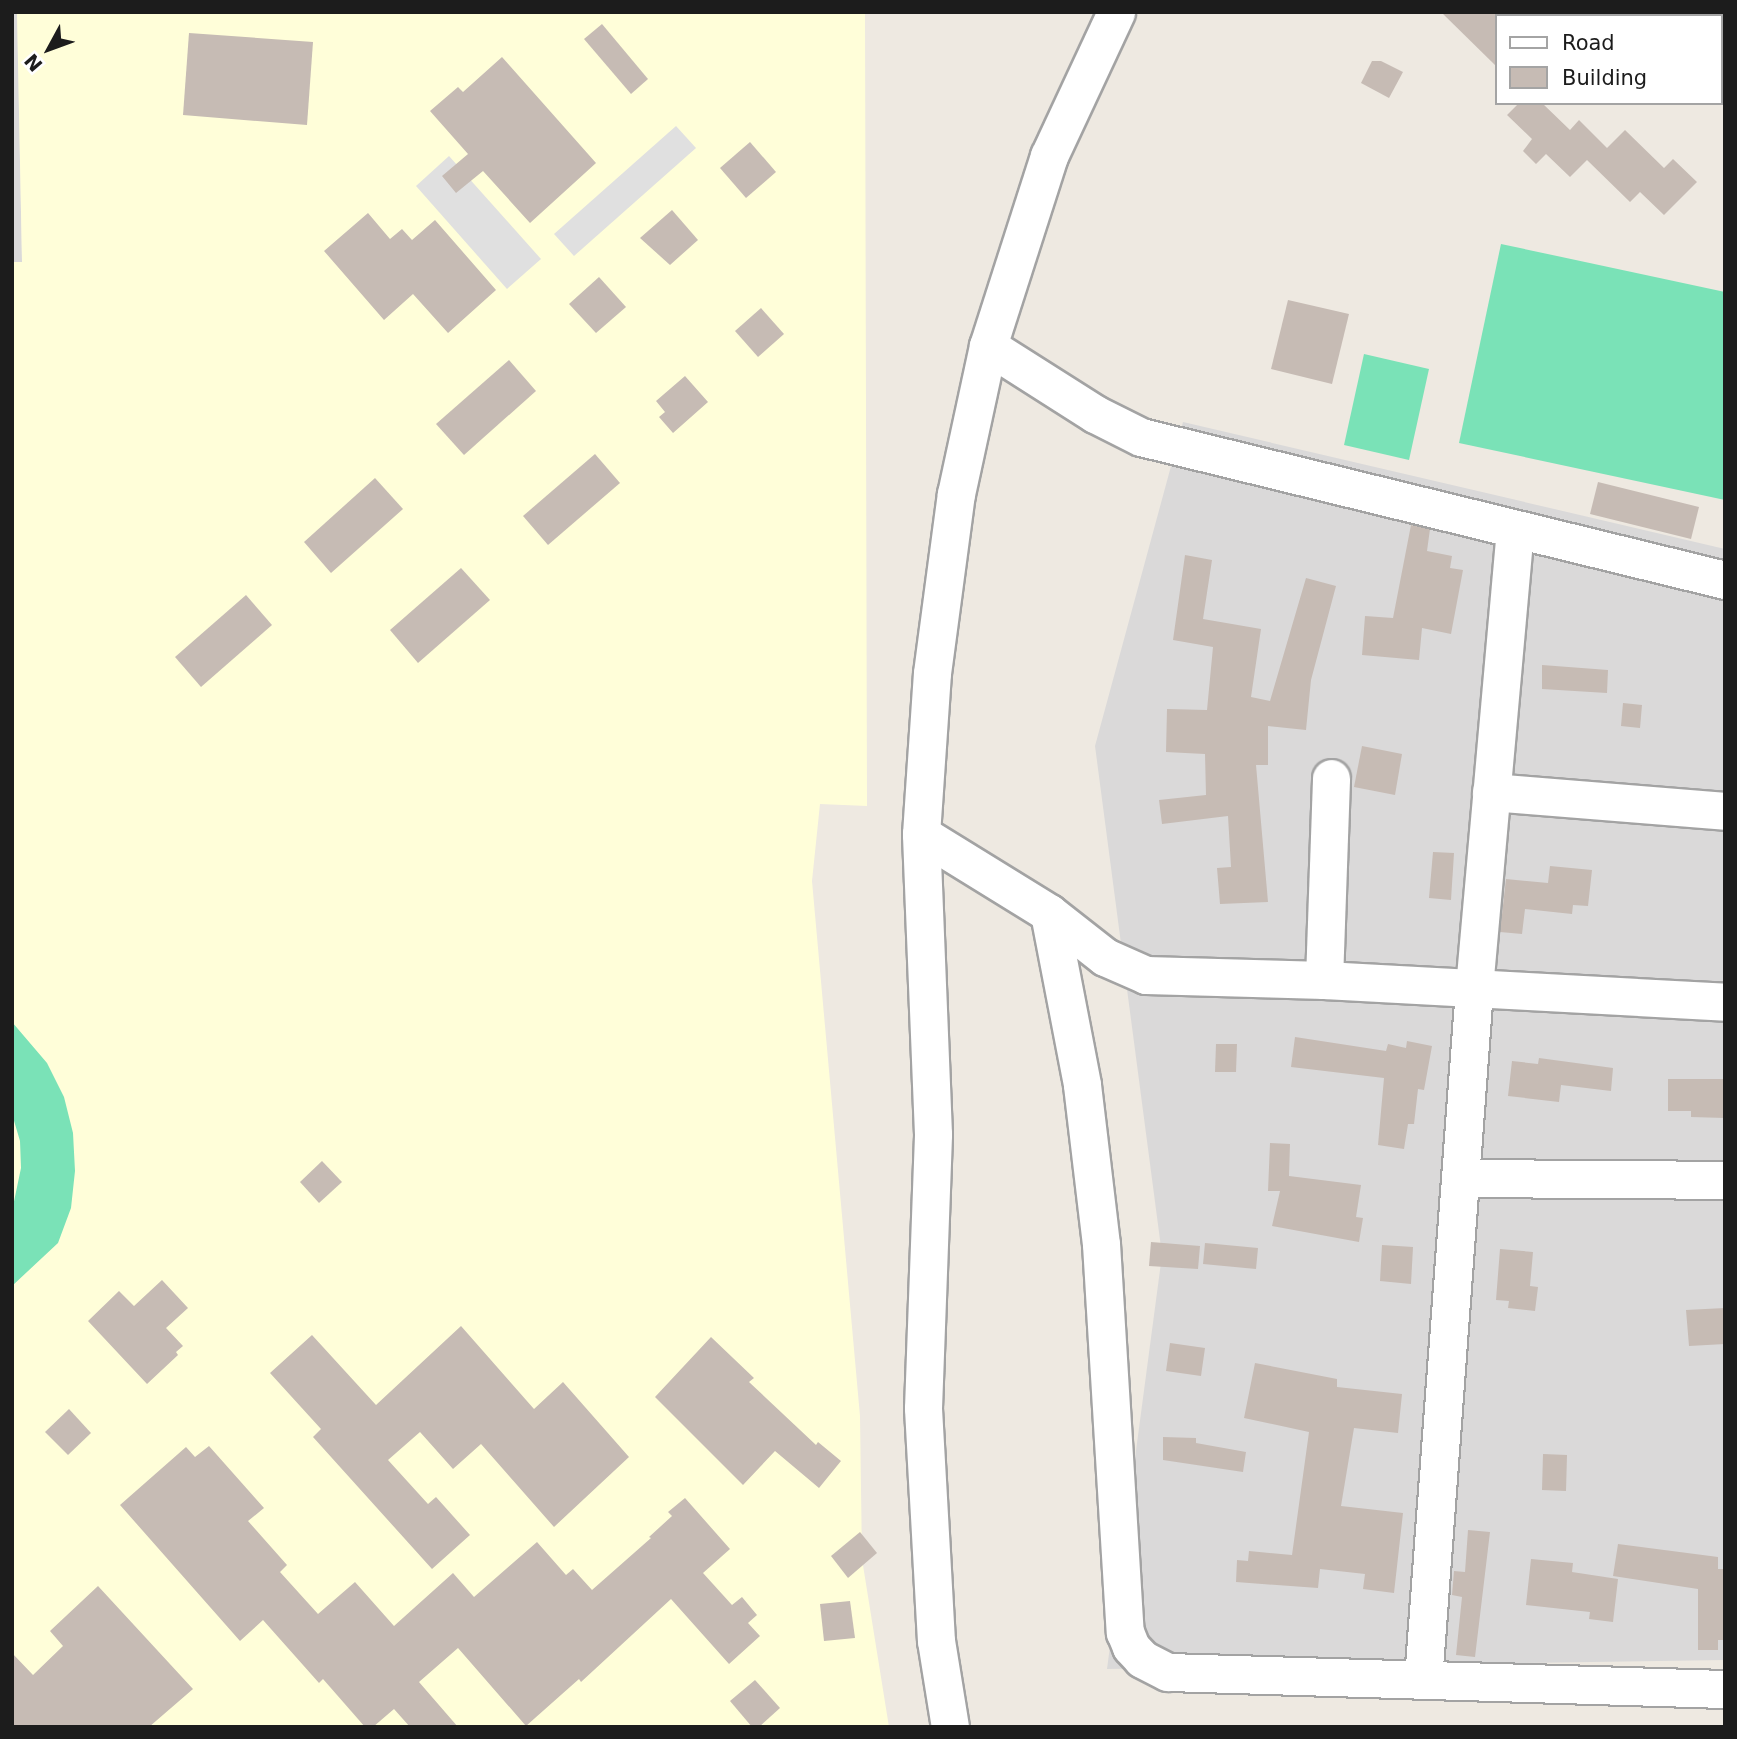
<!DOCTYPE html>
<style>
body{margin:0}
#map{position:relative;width:1737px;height:1739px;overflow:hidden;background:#eee9e1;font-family:"DejaVu Sans",sans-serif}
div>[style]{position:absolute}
.residential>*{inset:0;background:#dad9d9}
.education>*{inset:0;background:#fffed9}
.pitch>*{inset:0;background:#7ae2b7}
.parking>*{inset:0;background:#e0e0e0}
.building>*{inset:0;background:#c6bbb4}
.roads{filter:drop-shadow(2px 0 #a3a3a3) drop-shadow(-2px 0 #a3a3a3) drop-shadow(0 2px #a3a3a3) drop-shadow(0 -2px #a3a3a3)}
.minor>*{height:37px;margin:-18.5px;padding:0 18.5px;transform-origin:18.5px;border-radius:18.5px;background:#fff}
span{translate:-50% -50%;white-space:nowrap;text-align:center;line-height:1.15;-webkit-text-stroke:7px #fff;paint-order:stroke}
.frame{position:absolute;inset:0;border:14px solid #1c1c1c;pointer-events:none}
.legend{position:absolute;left:1495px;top:14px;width:228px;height:91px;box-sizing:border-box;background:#fff;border:2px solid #a4a4a4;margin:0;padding:9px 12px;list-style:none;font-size:21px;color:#1c1c1c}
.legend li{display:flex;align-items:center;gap:14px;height:35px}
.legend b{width:35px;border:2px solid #a4a4a4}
.north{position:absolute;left:14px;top:14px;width:70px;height:70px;-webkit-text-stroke:5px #fff;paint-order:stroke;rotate:229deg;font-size:19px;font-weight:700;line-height:28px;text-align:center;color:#1c1c1c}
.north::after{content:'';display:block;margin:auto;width:24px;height:32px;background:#1c1c1c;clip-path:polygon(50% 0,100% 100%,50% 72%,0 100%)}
</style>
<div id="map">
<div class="residential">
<div style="clip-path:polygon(12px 12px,17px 12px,22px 262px,12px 262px)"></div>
<div style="clip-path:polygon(1183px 422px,1725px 549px,1725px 1660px,1107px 1669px,1162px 1255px,1095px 746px)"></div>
</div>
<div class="education">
<div style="clip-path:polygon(17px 12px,865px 12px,867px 806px,820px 804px,812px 881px,860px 1416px,862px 1559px,889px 1727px,12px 1727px,12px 262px,22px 262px)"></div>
</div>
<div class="pitch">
<div style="clip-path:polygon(1501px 244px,1725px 292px,1725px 500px,1459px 443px)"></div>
<div style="clip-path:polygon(1364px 354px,1429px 369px,1409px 460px,1344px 445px)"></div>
<div style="clip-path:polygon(12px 1022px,47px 1063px,64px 1097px,73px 1133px,75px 1171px,71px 1208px,58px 1243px,12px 1286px,12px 1211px,21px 1168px,20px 1141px,12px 1114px)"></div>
</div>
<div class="parking">
<div style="clip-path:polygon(676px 126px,696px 148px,574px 256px,554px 234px)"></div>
<div style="clip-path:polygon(449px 156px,541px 259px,507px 289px,416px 186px)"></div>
</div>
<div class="building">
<div style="clip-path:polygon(1441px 12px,1497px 12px,1497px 67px)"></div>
<div style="clip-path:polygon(602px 24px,648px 79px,631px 94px,584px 39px)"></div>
<div style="clip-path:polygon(189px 33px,313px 42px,307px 125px,183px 115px)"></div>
<div style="clip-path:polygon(502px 57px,596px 163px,530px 223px,483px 171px,456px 193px,442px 176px,468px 154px,430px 111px,458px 87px,463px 92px)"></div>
<div style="clip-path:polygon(1372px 61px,1381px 61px,1403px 72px,1389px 98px,1361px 83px)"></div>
<div style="clip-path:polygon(1519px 103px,1542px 103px,1570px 130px,1579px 120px,1607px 148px,1625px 130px,1664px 168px,1673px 159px,1697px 182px,1664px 215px,1640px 192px,1630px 202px,1587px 160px,1570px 177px,1546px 154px,1536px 164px,1523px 151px,1532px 139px,1507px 115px)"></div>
<div style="clip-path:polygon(750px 142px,776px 172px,746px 198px,720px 168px)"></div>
<div style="clip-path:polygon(672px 210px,698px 240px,670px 265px,640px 238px)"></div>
<div style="clip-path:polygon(368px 213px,390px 239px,402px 229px,412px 240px,435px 220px,496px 290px,448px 333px,413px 294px,384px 320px,324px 251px)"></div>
<div style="clip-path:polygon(599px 277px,626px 307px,596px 333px,569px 304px)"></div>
<div style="clip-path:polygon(1288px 300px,1349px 314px,1332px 384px,1271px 369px)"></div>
<div style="clip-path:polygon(761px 308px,784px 334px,758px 357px,735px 331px)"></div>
<div style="clip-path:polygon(509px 360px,536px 391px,464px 455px,436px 424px)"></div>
<div style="clip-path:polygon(685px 376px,708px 402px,673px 433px,659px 417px,665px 412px,656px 401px)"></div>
<div style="clip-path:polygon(595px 454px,620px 483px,548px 545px,523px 516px)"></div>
<div style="clip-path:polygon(375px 478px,403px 509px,331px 573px,304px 542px)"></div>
<div style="clip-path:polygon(1598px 482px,1699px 507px,1691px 539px,1590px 514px)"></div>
<div style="clip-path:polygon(1411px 525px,1430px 529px,1427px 551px,1452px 556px,1450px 568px,1463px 570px,1451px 634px,1422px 628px,1419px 660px,1362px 655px,1365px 616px,1393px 618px)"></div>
<div style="clip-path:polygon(1185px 555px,1212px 560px,1203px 619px,1261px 629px,1251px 697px,1270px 701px,1306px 578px,1336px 586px,1311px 680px,1306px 730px,1268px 726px,1268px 765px,1256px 765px,1268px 902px,1220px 904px,1217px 868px,1231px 867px,1228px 816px,1162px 824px,1159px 800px,1206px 795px,1205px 754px,1166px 752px,1167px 709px,1207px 710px,1213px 647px,1173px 640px)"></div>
<div style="clip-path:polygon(461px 568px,490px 600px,418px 663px,390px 630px)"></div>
<div style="clip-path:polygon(246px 595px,272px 625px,201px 687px,175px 657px)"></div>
<div style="clip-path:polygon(1542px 665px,1608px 670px,1607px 693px,1542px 689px)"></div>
<div style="clip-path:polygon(1623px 703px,1642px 705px,1640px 728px,1621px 726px)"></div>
<div style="clip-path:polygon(1362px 746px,1402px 754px,1395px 795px,1354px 787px)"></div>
<div style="clip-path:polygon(1433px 852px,1454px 853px,1451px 900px,1429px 898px)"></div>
<div style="clip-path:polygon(1550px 866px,1592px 870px,1588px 906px,1573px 905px,1572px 914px,1525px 909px,1522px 934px,1500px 932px,1506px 879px,1548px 883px)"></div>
<div style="clip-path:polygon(1295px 1037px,1386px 1051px,1388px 1044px,1406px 1048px,1407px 1041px,1432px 1046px,1424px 1090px,1418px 1089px,1414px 1124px,1408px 1124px,1404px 1149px,1378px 1145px,1384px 1078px,1291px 1067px)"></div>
<div style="clip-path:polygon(1216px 1044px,1237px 1044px,1236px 1072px,1215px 1072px)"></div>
<div style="clip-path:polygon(1539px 1058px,1613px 1068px,1611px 1091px,1561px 1085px,1559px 1102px,1508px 1096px,1512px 1061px,1538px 1064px)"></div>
<div style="clip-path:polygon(1668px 1079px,1725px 1079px,1725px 1118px,1691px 1117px,1691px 1111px,1668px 1111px)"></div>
<div style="clip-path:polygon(1270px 1143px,1290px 1144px,1289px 1176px,1361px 1185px,1356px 1217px,1363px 1218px,1359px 1242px,1272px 1226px,1280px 1191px,1268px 1191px)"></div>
<div style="clip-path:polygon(322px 1161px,342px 1182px,319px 1203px,300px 1182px)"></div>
<div style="clip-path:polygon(1151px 1242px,1200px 1246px,1198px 1269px,1149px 1266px)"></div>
<div style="clip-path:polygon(1205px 1243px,1258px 1248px,1256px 1269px,1203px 1264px)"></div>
<div style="clip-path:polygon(1382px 1245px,1413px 1247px,1411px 1284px,1380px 1281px)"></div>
<div style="clip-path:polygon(1500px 1249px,1533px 1252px,1530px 1286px,1538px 1287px,1535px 1311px,1508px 1308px,1509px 1301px,1496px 1300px)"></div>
<div style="clip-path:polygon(162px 1280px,188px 1308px,166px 1328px,183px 1346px,176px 1352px,178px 1355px,147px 1384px,88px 1321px,119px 1291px,134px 1306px)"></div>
<div style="clip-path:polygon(1725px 1308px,1725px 1344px,1689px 1346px,1686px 1310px)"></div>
<div style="clip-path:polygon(461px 1326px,534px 1409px,563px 1382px,629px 1457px,554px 1527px,481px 1444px,453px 1469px,420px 1432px,388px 1460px,428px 1504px,436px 1497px,470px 1535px,432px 1569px,313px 1437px,321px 1429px,270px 1373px,312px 1335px,376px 1405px)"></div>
<div style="clip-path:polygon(711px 1337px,754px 1378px,749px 1382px,816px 1445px,818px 1442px,841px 1461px,819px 1488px,775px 1451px,743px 1485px,655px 1397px)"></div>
<div style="clip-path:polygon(1170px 1343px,1205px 1348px,1201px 1376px,1166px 1371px)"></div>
<div style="clip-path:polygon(1255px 1363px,1337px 1379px,1337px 1387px,1402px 1394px,1398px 1433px,1354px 1428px,1341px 1506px,1403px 1513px,1394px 1593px,1363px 1589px,1365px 1574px,1320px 1569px,1318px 1588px,1236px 1582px,1237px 1560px,1248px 1561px,1249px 1551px,1292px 1555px,1309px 1432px,1244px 1418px)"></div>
<div style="clip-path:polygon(69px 1409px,91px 1433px,68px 1455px,45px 1432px)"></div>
<div style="clip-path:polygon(1163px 1437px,1196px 1438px,1196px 1443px,1246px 1452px,1243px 1472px,1163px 1460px)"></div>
<div style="clip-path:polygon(209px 1446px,264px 1508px,248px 1521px,287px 1565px,280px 1572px,318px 1614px,355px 1582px,394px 1626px,453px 1573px,474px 1597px,537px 1542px,566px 1575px,573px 1569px,592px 1590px,651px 1538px,649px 1537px,672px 1516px,668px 1512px,685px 1498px,730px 1549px,703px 1573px,732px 1605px,742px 1597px,757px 1615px,748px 1623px,760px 1636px,729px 1664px,671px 1599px,581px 1682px,579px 1679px,526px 1726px,458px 1648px,419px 1682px,458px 1727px,410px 1727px,394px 1709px,373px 1727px,365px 1727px,323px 1679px,319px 1683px,263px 1620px,240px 1641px,120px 1505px,186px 1447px,195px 1457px)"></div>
<div style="clip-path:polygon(1543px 1454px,1567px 1455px,1566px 1491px,1542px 1490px)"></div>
<div style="clip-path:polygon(1468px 1530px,1490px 1532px,1475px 1657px,1456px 1655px,1462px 1597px,1452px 1595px,1454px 1571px,1465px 1572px)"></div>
<div style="clip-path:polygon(860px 1532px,877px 1553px,848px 1578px,831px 1556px)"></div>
<div style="clip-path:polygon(1618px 1544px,1718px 1557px,1718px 1569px,1725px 1569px,1725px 1640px,1718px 1640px,1718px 1650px,1698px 1650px,1698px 1589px,1613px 1576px)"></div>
<div style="clip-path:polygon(1531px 1559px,1573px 1563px,1572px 1572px,1618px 1579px,1613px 1622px,1589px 1619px,1590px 1612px,1526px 1605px)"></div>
<div style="clip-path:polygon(98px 1586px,193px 1689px,149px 1727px,12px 1727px,12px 1653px,33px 1675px,63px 1646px,50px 1631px)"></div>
<div style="clip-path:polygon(850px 1601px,855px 1638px,824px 1641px,820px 1604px)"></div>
<div style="clip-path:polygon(755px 1680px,780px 1708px,759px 1727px,752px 1727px,730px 1701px)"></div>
</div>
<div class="roads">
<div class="minor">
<div style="left:988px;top:346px;width:127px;rotate:32.4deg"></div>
<div style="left:1095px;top:414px;width:51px;rotate:26.6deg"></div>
<div style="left:1141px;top:437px;width:601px;rotate:13.76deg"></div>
<div style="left:1491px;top:792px;width:235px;rotate:4.6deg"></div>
<div style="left:921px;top:834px;width:150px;rotate:31.7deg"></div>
<div style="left:1049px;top:913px;width:71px;rotate:38.2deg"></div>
<div style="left:1105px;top:957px;width:45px;rotate:23.7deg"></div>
<div style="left:1146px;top:975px;width:178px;rotate:1.6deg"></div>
<div style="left:1324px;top:980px;width:402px;rotate:3.1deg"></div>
<div style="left:1049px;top:913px;width:175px;rotate:79.1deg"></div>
<div style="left:1082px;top:1085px;width:160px;rotate:83.2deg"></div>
<div style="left:1101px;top:1244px;width:389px;rotate:86.5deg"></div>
<div style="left:1125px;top:1632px;width:16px;rotate:68deg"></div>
<div style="left:1131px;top:1647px;width:16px;rotate:47deg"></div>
<div style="left:1142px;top:1659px;width:29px;rotate:27deg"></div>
<div style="left:1168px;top:1672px;width:557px;rotate:1.75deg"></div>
<div style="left:1324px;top:980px;width:202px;rotate:-88deg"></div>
<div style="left:1460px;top:1178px;width:265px;rotate:0.4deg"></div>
<div style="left:1423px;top:1680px;width:694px;rotate:-85.78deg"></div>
<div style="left:1474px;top:988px;width:460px;rotate:-84.9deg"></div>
<div style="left:950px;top:1727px;width:87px;rotate:-99.2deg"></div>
<div style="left:936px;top:1641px;width:233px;rotate:-93.2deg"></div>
<div style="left:923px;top:1408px;width:274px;rotate:-87.9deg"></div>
<div style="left:933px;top:1134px;width:300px;rotate:-92.3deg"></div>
<div style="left:921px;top:834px;width:161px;rotate:-86.1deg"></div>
<div style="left:932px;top:673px;width:181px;rotate:-82.4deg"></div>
<div style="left:956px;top:494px;width:151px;rotate:-77.8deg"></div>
<div style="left:988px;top:346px;width:200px;rotate:-72.2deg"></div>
<div style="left:1049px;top:156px;width:159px;rotate:-65deg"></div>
</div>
</div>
<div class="frame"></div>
<ul class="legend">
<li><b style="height:9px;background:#fff"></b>Road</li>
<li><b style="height:19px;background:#c6bbb4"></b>Building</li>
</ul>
<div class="north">N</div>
</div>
